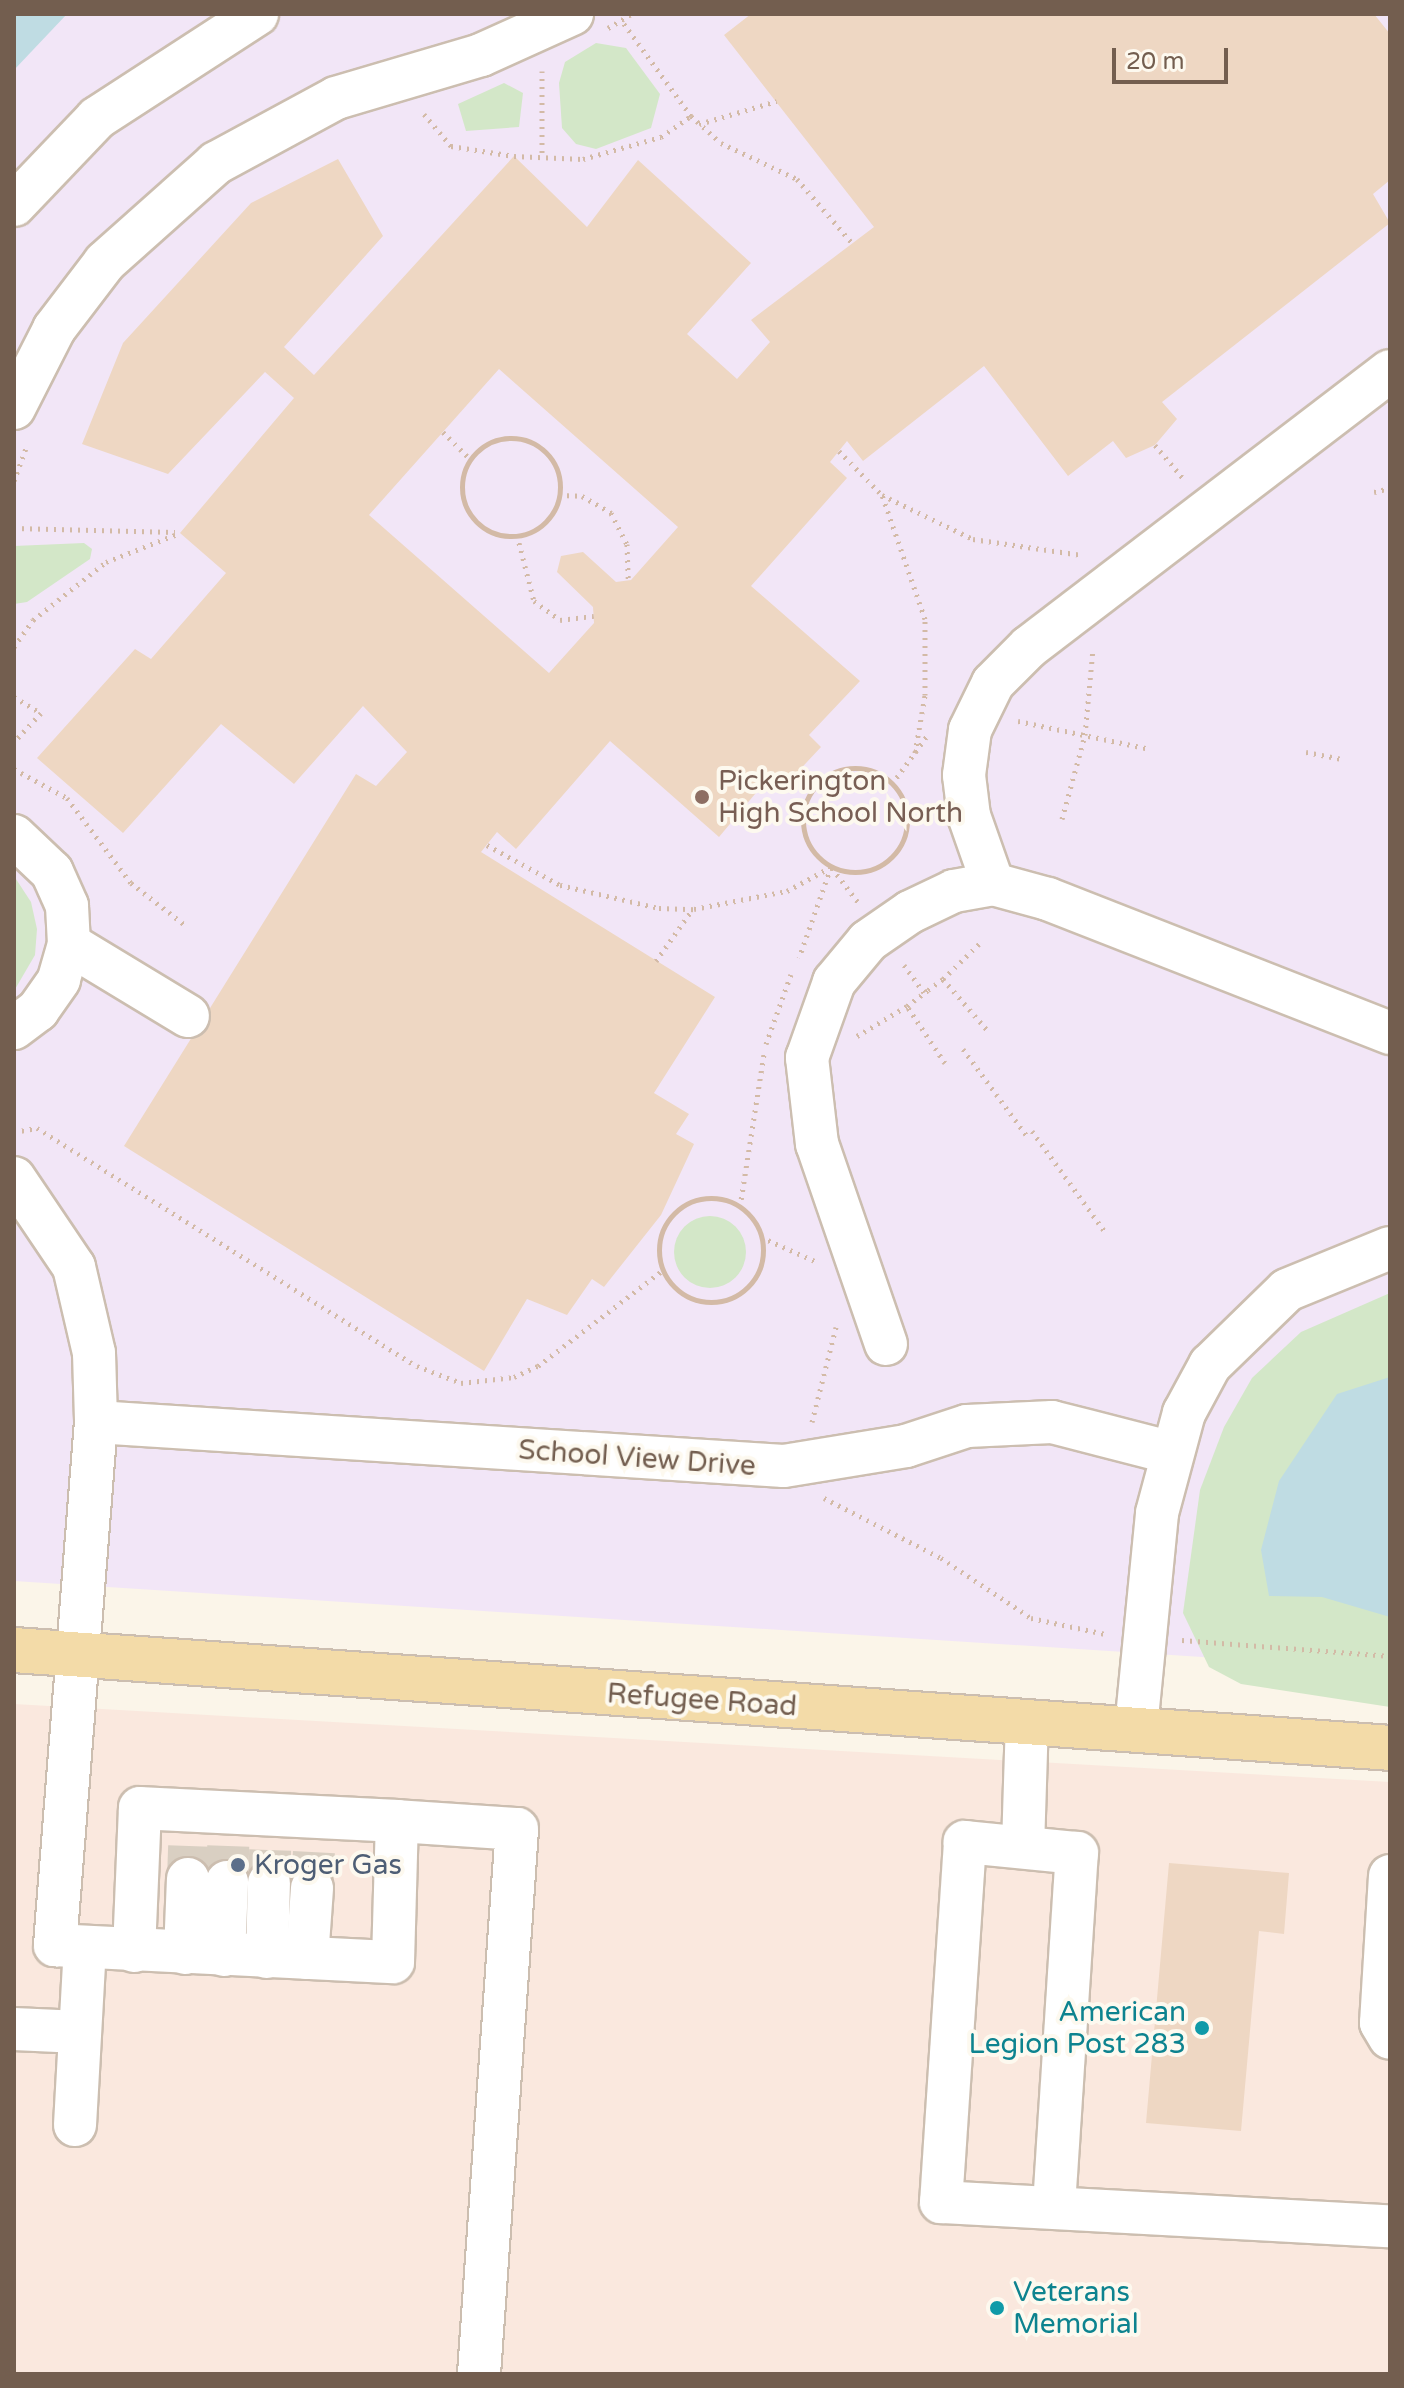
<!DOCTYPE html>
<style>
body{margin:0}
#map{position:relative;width:1404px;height:2388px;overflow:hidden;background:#fbf5e9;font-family:"Varela Round",sans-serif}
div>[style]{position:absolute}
.commercial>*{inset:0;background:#fae8de}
.education>*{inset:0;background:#f2e6f7}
.green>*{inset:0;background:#d3e7c8}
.round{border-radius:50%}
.water>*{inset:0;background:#bfdce3}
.building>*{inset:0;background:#eed7c3}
.minor-tunnel>*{height:42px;margin-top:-21px;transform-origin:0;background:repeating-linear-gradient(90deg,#d9cfc2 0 42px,transparent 0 63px)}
.path>*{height:5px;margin-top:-2.5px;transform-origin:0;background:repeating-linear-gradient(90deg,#d3baa6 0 2px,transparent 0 8px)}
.path>.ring{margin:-2.5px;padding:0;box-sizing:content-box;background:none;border:5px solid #d3baa6;border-radius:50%}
.roads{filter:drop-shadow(2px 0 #ccbeb0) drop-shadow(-2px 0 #ccbeb0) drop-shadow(0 2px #ccbeb0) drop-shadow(0 -2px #ccbeb0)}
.minor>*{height:42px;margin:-21px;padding:0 21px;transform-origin:21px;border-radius:21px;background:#fff}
.major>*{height:44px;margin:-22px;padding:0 22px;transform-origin:22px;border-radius:22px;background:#f3dba8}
.dots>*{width:22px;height:22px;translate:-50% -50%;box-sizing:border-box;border:4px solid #fdf9ef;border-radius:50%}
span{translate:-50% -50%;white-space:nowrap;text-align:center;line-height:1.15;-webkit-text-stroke:8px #fdf9ef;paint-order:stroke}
.education-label{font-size:28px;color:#785e54}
.left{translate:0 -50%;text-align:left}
.street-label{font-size:28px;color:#735e4f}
.service-label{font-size:28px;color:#4e5e75}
.culture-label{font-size:28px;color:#0d838f}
.right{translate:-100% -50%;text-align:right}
.frame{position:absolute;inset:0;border:16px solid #735e4f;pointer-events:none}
.scale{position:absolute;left:1112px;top:48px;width:116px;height:36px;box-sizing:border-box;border:4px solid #735e4f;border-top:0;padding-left:10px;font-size:24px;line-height:28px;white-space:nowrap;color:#735e4f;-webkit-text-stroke:6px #fdf9ef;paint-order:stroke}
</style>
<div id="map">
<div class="commercial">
<div style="clip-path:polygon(14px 1704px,1390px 1782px,1390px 2374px,14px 2374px)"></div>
</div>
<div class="education">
<div style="clip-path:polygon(14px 14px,1390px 14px,1390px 1669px,14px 1581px)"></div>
</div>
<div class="green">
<div style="clip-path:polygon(596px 43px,626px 48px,660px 94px,651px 128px,596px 149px,576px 144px,562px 128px,559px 83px,565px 62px)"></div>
<div style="clip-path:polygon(504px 83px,523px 93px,519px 127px,466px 131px,458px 104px)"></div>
<div style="clip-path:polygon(84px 543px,92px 549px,90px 559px,27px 602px,14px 604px,14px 546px)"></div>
<div style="clip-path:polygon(14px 876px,31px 902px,37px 929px,35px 955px,14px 991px)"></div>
<div class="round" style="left:674px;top:1216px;width:72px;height:72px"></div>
<div style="clip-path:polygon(1390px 1293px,1390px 1707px,1241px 1684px,1209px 1667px,1183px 1613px,1200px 1490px,1224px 1427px,1252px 1378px,1301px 1332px)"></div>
</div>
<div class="water">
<div style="clip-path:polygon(14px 14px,67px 14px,14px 70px)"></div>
<div style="clip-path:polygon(1390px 1377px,1390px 1617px,1322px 1597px,1269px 1596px,1261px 1550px,1279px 1481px,1337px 1394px)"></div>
</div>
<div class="building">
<div style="clip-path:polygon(evenodd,751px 14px,1374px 14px,1390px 34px,1390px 180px,1373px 194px,1390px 223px,1162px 402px,1177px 419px,1155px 445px,1126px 458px,1113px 441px,1068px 476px,984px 366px,863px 461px,847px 441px,830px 462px,847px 478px,751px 586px,860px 681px,809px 735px,821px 747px,778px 793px,765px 782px,719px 837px,610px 741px,516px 849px,497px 832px,481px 852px,715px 997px,654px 1093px,689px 1114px,676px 1134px,694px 1144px,661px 1215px,604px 1287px,592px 1279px,567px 1315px,527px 1299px,484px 1371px,124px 1146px,356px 774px,376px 786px,407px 752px,363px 706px,294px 784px,221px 724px,123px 833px,37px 758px,135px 649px,151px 659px,226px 573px,180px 533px,294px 398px,265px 372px,168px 474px,82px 444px,123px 343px,251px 203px,338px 159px,383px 236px,284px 347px,314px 375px,514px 156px,587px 227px,638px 160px,751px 263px,687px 334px,737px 379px,770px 342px,751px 320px,874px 227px,724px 35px,751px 14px,499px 369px,678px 527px,631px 580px,616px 582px,583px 552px,561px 556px,557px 572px,593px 607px,594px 623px,549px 673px,369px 515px,499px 369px)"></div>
<div style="clip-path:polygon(1169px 1863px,1289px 1873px,1284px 1934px,1259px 1931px,1241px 2131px,1146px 2123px)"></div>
</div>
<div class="minor-tunnel">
<div style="left:188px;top:1879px;width:33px;rotate:-88deg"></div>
<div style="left:227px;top:1882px;width:36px;rotate:-88deg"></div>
<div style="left:269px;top:1883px;width:33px;rotate:-88deg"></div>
<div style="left:312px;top:1888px;width:36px;rotate:-87deg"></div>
</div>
<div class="path">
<div style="left:608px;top:28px;width:27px;rotate:-31deg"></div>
<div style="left:542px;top:71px;width:87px;rotate:90deg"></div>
<div style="left:424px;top:114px;width:42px;rotate:49.8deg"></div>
<div style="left:451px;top:146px;width:64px;rotate:9deg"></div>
<div style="left:514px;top:156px;width:69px;rotate:2.5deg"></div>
<div style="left:583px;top:159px;width:81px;rotate:-15.8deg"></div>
<div style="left:661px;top:137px;width:37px;rotate:-35deg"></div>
<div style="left:691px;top:116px;width:117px;rotate:-126deg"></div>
<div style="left:691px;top:116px;width:40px;rotate:42deg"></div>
<div style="left:721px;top:143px;width:84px;rotate:25.3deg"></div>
<div style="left:797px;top:179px;width:84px;rotate:49.3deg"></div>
<div style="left:699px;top:124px;width:81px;rotate:-16.4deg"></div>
<div style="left:443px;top:432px;width:40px;rotate:45deg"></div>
<div class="ring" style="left:462px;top:438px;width:93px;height:93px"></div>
<div style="left:1155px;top:445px;width:43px;rotate:49.7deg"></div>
<div style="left:839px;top:451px;width:62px;rotate:45.7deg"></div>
<div style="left:14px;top:481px;width:37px;rotate:-70deg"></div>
<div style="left:1374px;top:492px;width:16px;rotate:-14deg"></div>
<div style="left:559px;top:495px;width:23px;rotate:2deg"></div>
<div style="left:582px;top:496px;width:34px;rotate:30deg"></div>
<div style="left:611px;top:513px;width:35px;rotate:63deg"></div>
<div style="left:627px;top:544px;width:37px;rotate:88deg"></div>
<div style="left:14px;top:528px;width:161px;rotate:1.4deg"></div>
<div style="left:517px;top:535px;width:68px;rotate:75.6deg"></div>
<div style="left:534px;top:601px;width:32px;rotate:36deg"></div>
<div style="left:560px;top:620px;width:34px;rotate:-7deg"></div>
<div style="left:14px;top:647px;width:33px;rotate:-55deg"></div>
<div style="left:33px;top:620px;width:93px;rotate:-38.5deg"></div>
<div style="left:106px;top:562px;width:79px;rotate:-21.4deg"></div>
<div style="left:14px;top:697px;width:31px;rotate:31deg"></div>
<div style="left:41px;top:713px;width:40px;rotate:133deg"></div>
<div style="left:1018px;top:721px;width:135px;rotate:12deg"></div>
<div style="left:1306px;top:752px;width:38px;rotate:11deg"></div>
<div style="left:915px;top:753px;width:59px;rotate:-80.2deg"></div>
<div style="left:925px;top:695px;width:76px;rotate:-90deg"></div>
<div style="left:925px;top:619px;width:131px;rotate:-109.1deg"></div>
<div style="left:882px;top:495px;width:101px;rotate:25.8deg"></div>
<div style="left:973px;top:539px;width:110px;rotate:8.4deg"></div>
<div class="ring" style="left:803px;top:768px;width:99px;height:99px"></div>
<div style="left:14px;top:769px;width:60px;rotate:28.7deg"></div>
<div style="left:67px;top:798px;width:106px;rotate:53deg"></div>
<div style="left:131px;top:883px;width:68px;rotate:37.9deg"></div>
<div style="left:800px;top:770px;width:22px;rotate:43deg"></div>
<div style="left:892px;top:784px;width:59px;rotate:-53.9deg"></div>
<div style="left:1062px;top:819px;width:87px;rotate:-74.7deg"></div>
<div style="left:1085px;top:735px;width:87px;rotate:-84.7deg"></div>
<div style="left:487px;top:845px;width:83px;rotate:28.7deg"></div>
<div style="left:560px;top:885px;width:102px;rotate:13.1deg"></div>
<div style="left:659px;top:908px;width:35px;rotate:2deg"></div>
<div style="left:694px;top:909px;width:95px;rotate:-11deg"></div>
<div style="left:787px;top:891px;width:50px;rotate:-28.6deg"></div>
<div style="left:831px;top:867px;width:96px;rotate:109.4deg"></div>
<div style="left:832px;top:868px;width:43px;rotate:52.6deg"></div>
<div style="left:656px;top:961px;width:62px;rotate:-54.8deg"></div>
<div style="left:904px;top:965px;width:34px;rotate:54deg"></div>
<div style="left:943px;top:979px;width:52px;rotate:-44.2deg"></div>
<div style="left:857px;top:1036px;width:58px;rotate:-31deg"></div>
<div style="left:766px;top:1044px;width:74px;rotate:-70.3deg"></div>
<div style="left:963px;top:1049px;width:108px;rotate:53.7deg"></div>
<div style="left:945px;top:1063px;width:69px;rotate:-123.7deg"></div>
<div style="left:907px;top:1006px;width:26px;rotate:-37deg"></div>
<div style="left:928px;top:990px;width:19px;rotate:-36deg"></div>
<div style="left:943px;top:979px;width:69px;rotate:49.1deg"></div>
<div style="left:1032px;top:1131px;width:125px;rotate:54.1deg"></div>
<div style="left:14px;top:1132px;width:23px;rotate:-10deg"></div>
<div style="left:37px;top:1128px;width:448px;rotate:32.1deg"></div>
<div style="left:417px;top:1366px;width:47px;rotate:21.1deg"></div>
<div style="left:461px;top:1383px;width:53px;rotate:-6.5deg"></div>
<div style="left:514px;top:1377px;width:26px;rotate:-25deg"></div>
<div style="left:538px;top:1366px;width:158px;rotate:-37.5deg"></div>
<div class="ring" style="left:659px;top:1198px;width:99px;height:99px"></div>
<div style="left:740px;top:1207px;width:155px;rotate:-81.1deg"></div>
<div style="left:761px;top:1237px;width:59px;rotate:24deg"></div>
<div style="left:812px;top:1422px;width:98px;rotate:-75.8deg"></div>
<div style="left:824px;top:1498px;width:131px;rotate:27.1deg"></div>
<div style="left:941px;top:1558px;width:108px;rotate:33.7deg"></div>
<div style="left:1031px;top:1618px;width:76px;rotate:12.2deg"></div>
<div style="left:1182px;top:1640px;width:209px;rotate:4.4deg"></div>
</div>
<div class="roads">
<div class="minor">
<div style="left:14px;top:205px;width:120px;rotate:-46.3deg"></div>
<div style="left:97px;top:118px;width:191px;rotate:-33deg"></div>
<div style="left:14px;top:408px;width:89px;rotate:-63.1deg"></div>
<div style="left:54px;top:329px;width:84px;rotate:-52.7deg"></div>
<div style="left:105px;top:262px;width:149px;rotate:-41.7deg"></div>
<div style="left:216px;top:163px;width:136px;rotate:-28.4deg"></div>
<div style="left:336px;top:98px;width:151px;rotate:-16.5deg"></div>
<div style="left:481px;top:55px;width:100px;rotate:-24.3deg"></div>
<div style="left:14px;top:836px;width:52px;rotate:43.5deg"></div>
<div style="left:52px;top:872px;width:37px;rotate:66deg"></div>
<div style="left:67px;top:906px;width:38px;rotate:87deg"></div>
<div style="left:69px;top:944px;width:37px;rotate:106deg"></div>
<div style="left:59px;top:980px;width:37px;rotate:125deg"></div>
<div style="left:38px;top:1010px;width:30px;rotate:143deg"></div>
<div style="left:993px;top:884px;width:72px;rotate:-109.4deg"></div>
<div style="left:969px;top:816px;width:41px;rotate:-97deg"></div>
<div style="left:964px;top:775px;width:45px;rotate:-82.4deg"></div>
<div style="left:970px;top:730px;width:52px;rotate:-63.9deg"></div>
<div style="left:993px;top:683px;width:51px;rotate:-45deg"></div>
<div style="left:1029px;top:647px;width:454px;rotate:-37.4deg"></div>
<div style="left:69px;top:944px;width:139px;rotate:31.2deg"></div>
<div style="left:14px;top:1178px;width:107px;rotate:56deg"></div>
<div style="left:74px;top:1267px;width:88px;rotate:76.9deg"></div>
<div style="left:94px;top:1353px;width:69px;rotate:88.3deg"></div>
<div style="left:96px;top:1422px;width:525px;rotate:94.48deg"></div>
<div style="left:55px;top:1945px;width:338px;rotate:2.9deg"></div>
<div style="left:393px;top:1962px;width:141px;rotate:-88.4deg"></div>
<div style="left:397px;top:1821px;width:120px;rotate:3.8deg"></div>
<div style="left:517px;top:1829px;width:546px;rotate:93.99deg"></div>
<div style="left:886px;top:1344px;width:212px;rotate:-109deg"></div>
<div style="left:817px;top:1144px;width:87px;rotate:-96.6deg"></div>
<div style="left:807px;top:1058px;width:81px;rotate:-70.4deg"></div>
<div style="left:834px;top:982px;width:53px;rotate:-50.3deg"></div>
<div style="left:868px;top:941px;width:51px;rotate:-34.6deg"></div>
<div style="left:910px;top:912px;width:49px;rotate:-25.5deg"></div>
<div style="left:954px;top:891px;width:40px;rotate:-10deg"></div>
<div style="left:993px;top:884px;width:57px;rotate:15.3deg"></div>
<div style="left:1048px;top:899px;width:367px;rotate:21.4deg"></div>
<div style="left:96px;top:1422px;width:689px;rotate:3.66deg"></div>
<div style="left:784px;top:1466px;width:124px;rotate:-9.3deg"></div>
<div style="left:906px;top:1446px;width:64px;rotate:-18.2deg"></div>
<div style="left:967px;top:1426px;width:85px;rotate:-2.7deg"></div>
<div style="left:1052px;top:1422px;width:121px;rotate:14.4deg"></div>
<div style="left:1136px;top:1728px;width:216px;rotate:-84.4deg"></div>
<div style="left:1157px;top:1513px;width:104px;rotate:-74.9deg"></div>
<div style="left:1184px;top:1413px;width:55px;rotate:-61.6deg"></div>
<div style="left:1210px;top:1365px;width:107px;rotate:-44.2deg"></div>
<div style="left:1287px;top:1290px;width:111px;rotate:-22.2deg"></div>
<div style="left:1023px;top:1847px;width:124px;rotate:-88.2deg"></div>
<div style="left:1390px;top:1876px;width:147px;rotate:93.5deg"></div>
<div style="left:1381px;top:2023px;width:17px;rotate:59deg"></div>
<div style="left:134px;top:1951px;width:143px;rotate:-87.6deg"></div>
<div style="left:140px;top:1808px;width:257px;rotate:2.9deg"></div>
<div style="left:185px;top:1953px;width:74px;rotate:-87.7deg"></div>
<div style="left:224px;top:1955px;width:73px;rotate:-87.6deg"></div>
<div style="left:267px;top:1957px;width:74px;rotate:-88.5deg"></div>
<div style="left:307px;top:1958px;width:70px;rotate:-85.9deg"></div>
<div style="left:14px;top:2029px;width:66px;rotate:2.6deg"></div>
<div style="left:75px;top:2125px;width:177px;rotate:-86.8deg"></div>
<div style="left:1054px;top:2206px;width:354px;rotate:-86.3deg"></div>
<div style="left:1077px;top:1853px;width:113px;rotate:-174.4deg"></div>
<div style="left:965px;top:1842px;width:361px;rotate:93.8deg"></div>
<div style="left:941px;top:2202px;width:450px;rotate:3.1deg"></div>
</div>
<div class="major">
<div style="left:14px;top:1650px;width:1379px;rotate:4.07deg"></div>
</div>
</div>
<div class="dots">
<div style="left:702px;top:797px;background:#8d6e63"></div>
<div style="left:238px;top:1865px;background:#5c6f8a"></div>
<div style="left:1202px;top:2028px;background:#0f9aa8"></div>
<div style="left:997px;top:2308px;background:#0f9aa8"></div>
</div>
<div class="education-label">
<span class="left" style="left:718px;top:797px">Pickerington<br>High School North</span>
</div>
<div class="street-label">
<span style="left:637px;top:1458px;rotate:4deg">School View Drive</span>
<span style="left:702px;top:1700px;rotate:4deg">Refugee Road</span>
</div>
<div class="service-label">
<span class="left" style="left:254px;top:1865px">Kroger Gas</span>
</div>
<div class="culture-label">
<span class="right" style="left:1186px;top:2028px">American<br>Legion Post 283</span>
<span class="left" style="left:1013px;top:2308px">Veterans<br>Memorial</span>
</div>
<div class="frame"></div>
<div class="scale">20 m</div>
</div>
